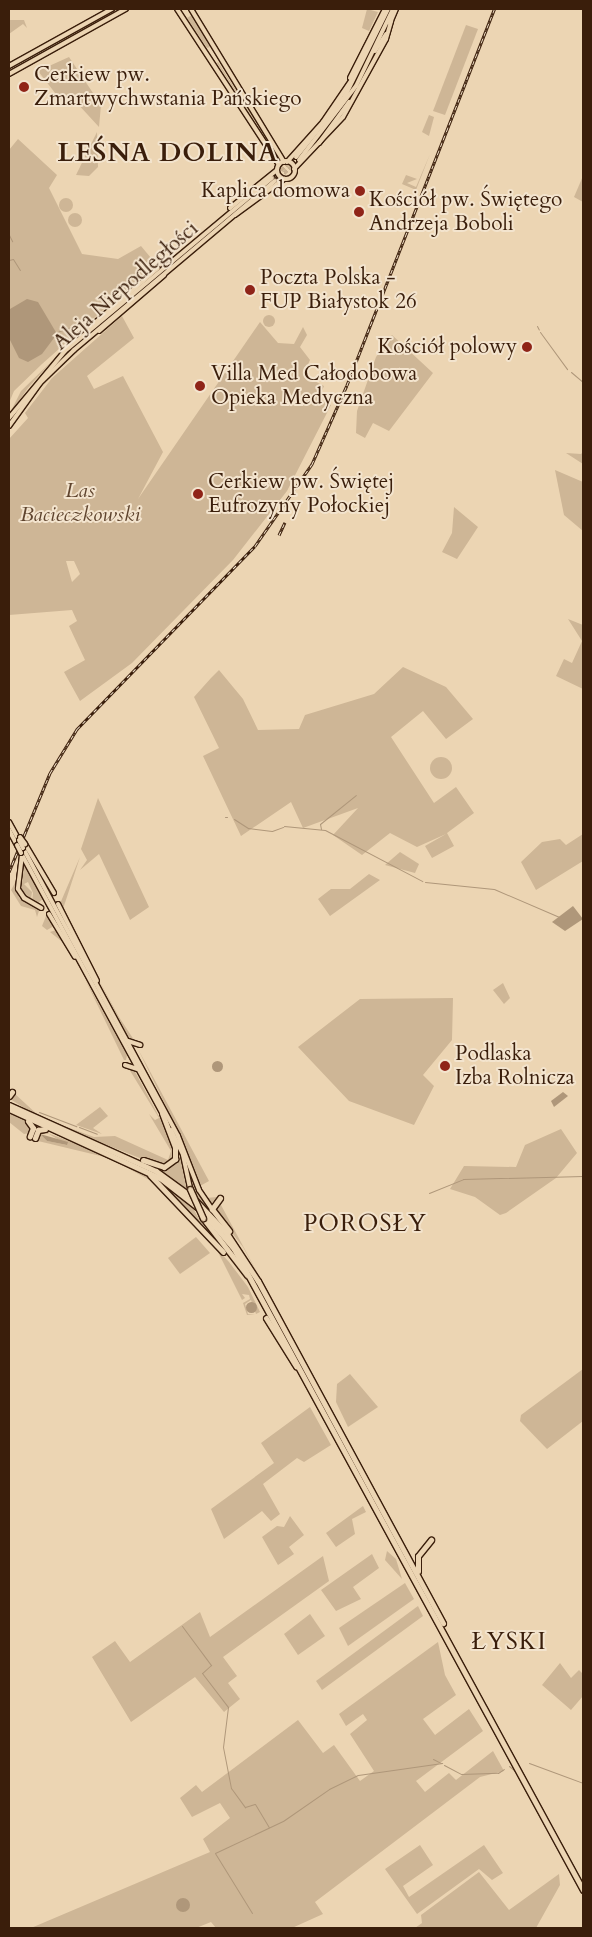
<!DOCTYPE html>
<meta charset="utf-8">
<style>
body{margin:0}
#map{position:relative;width:592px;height:1937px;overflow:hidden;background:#ecd5b3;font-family:Cardo,serif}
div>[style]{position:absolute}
.green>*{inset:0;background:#ceb696}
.round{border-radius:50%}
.water>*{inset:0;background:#af977a}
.stream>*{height:1px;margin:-0.5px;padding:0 0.5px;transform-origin:0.5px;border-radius:0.5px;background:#af977a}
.major-tunnel>*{height:4px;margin-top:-2px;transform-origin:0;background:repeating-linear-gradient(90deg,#c8b091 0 4px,transparent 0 6px)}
.roads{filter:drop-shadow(1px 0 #3a1e0b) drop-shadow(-1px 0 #3a1e0b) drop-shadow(0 1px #3a1e0b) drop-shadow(0 -1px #3a1e0b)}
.major>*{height:4px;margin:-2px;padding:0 2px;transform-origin:2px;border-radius:2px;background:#ecd5b3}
.major>.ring{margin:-2px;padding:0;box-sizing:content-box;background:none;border:4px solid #ecd5b3;border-radius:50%}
.highway>*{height:5px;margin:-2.5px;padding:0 2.5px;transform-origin:2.5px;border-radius:2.5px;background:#ecd5b3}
.rail>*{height:3px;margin-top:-1.5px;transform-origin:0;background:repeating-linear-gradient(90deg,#f3e4ce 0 4px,#3a1e0b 0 8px);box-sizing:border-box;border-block:1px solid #3a1e0b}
.bridges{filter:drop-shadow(1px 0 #3a1e0b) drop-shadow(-1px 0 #3a1e0b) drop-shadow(0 1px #3a1e0b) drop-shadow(0 -1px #3a1e0b)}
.major-bridge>*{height:4px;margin:-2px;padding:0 2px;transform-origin:2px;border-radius:2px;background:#ecd5b3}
.highway-bridge>*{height:5px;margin:-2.5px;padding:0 2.5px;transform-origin:2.5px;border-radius:2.5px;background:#ecd5b3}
.dots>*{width:14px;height:14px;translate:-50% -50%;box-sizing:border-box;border:2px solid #f3e4ce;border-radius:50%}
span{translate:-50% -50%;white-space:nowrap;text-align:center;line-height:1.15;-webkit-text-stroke:4px #f3e4ce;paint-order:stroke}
.poi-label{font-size:21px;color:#3a1e0b}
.left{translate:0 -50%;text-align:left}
.right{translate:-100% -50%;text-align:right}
.street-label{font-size:21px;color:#3a1e0b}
.park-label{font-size:21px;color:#5f442e;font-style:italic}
.quarter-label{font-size:24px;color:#3a1e0b;letter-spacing:1px}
.district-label{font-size:26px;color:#3a1e0b;font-weight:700;letter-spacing:1px}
.frame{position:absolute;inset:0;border:10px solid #3a1e0b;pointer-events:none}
</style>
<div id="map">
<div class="green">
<div style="clip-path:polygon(115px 9px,123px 9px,80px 35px,78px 32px)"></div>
<div style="clip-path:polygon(367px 9px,378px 12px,369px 31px,362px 28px)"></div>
<div style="clip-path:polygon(192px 15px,210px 47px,207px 48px,187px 18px)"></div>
<div style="clip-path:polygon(9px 20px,24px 20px,27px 28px,23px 24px,9px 34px)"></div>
<div style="clip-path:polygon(466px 25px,478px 29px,445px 115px,433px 111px)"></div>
<div style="clip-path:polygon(69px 57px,101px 105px,99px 127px,76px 102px,66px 107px,38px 71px)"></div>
<div style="clip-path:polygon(218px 62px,279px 158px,217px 63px)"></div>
<div style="clip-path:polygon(429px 115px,434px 117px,429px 136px,422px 132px)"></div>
<div style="clip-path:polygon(97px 132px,98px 167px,89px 176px,76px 175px)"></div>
<div style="clip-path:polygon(18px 139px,57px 175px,49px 188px,82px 254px,118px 259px,141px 246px,151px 258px,147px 271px,42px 364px,14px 391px,9px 403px,9px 150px)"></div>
<div style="clip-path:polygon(430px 154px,416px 190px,402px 184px,406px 175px,417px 179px,407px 183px,416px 187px)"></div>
<div style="clip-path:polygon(583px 176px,583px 202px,574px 197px)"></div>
<div class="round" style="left:59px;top:198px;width:14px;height:14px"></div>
<div class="round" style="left:68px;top:213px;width:14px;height:14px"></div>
<div class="round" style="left:263px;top:315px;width:12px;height:12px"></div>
<div style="clip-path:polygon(evenodd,122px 316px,134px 338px,87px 376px,94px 389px,123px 376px,163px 452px,138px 499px,260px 322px,278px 343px,294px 344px,303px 327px,307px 335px,300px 347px,310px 360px,303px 375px,324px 386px,319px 398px,331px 405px,287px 491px,233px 560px,132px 663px,80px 701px,64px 672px,85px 660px,69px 626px,77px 621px,72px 610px,9px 615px,9px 439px,28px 418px,25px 413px,52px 378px,122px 316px,66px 561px,74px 561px,80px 574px,72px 582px,66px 561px)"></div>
<div style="clip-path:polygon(392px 335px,433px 373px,389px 431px,373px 423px,365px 438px,356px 433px,357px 411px,376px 357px)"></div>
<div style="clip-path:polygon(52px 361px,28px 388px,9px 415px,21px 391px)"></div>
<div style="clip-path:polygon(583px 452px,583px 464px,566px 453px,581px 454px)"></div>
<div style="clip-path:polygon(555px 470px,583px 482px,583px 531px,564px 515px)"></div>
<div style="clip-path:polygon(454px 507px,478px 527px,457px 559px,442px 552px,452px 533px)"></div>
<div style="clip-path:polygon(568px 619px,583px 625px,583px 689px,556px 676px,564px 659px,572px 663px,582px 641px)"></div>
<div style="clip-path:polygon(403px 667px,446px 687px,473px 719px,446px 739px,423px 711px,391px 737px,434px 803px,456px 787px,474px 813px,447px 833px,454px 846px,432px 858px,425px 846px,446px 834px,417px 847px,390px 833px,362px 855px,333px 835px,358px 808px,303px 828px,291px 802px,241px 836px,203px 756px,219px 748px,194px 697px,211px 678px,219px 670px,243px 699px,258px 730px,299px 729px,305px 715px,374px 694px)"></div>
<div class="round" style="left:430px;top:757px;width:22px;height:22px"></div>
<div style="clip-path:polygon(98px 798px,149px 907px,130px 920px,99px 854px,80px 870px,87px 860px,81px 849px)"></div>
<div style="clip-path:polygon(583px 834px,583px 861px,536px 890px,521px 862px,542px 842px,560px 839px,566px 845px)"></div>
<div style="clip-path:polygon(400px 852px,419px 864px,415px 873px,385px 865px)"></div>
<div style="clip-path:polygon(80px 857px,63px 909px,82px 948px,59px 906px)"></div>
<div style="clip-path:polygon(23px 858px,44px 898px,37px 904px,32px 902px,33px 893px,28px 882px,24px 884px,32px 892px,31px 899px,19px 888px)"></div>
<div style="clip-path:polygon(369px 874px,380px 880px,330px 916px,318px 899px,331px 889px,350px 889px)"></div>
<div style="clip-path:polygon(15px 883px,19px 898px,39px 911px,37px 917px,35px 910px,21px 906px,31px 922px,11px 890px)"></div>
<div style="clip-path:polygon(56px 913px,182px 1146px,199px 1194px,240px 1248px,196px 1198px,182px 1148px)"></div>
<div style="clip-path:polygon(46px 916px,49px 916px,80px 969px,65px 944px,50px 932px,56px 930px,54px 926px,47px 930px,42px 926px)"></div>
<div style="clip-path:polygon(95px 973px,119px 1017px,136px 1043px,129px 1038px)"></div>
<div style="clip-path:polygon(85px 979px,127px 1055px,126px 1060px,124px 1060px)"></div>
<div style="clip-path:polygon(503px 983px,510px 998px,504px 1004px,493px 990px)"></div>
<div style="clip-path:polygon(453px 998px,452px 1040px,423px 1075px,434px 1086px,414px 1125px,349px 1101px,298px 1047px,360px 999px)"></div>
<div style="clip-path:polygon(138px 1049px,209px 1181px,200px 1186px,206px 1198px,217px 1197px,210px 1205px,199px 1186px,183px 1141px)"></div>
<div style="clip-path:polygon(132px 1066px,172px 1141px,175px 1154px,167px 1164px,157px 1165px,42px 1119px,10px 1099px,14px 1093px,40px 1117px,94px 1137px,115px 1136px,168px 1160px,171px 1151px,149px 1114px,155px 1120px,159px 1118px,129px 1069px)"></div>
<div style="clip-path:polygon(100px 1107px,108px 1116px,93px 1128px,102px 1134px,76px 1125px)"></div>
<div style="clip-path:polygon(9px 1113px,27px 1122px,30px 1133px,24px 1134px,9px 1122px)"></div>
<div style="clip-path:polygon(561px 1129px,577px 1153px,556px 1178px,506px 1213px,500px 1215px,475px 1197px,450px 1189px,464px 1166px,516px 1167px,525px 1145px)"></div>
<div style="clip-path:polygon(evenodd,39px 1130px,110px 1156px,134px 1167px,157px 1183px,229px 1262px,248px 1287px,260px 1312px,256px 1314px,251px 1300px,245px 1304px,248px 1314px,255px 1314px,247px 1315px,243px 1303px,250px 1299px,249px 1295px,242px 1294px,245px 1298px,242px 1300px,218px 1252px,157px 1184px,109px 1158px,38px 1141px,39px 1130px,40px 1134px,49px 1134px,67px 1145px,47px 1141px,40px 1134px)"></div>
<div style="clip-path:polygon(177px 1146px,182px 1160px,187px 1191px,147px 1164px,160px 1168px,171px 1165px)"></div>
<div style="clip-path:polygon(152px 1176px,191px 1204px,206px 1233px,173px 1194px)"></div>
<div style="clip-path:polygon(218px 1202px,221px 1205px,273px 1302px,243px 1247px,213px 1209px)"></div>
<div style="clip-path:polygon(196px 1237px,210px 1253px,180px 1274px,168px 1258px)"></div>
<div style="clip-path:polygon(583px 1369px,583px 1421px,547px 1449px,520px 1421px,521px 1415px)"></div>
<div style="clip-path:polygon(350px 1374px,378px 1407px,348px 1427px,336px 1402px,337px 1384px)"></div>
<div style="clip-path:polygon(310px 1407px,331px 1445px,304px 1462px,297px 1458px,263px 1484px,280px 1514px,271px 1521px,262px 1511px,224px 1539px,211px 1509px,274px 1463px,261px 1443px)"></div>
<div style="clip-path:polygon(363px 1506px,366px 1512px,352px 1519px,355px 1534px,336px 1547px,326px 1533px)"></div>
<div style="clip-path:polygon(290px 1516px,304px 1535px,289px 1547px,294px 1554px,278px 1565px,262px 1537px,277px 1526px,284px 1527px)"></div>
<div style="clip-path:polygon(387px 1551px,396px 1559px,402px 1579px,385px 1560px)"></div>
<div style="clip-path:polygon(372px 1554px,379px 1568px,353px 1587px,361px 1599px,336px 1611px,321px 1590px)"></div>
<div style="clip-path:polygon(323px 1556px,329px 1581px,223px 1657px,237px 1676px,228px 1683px,240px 1699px,224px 1712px,195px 1677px,131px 1722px,92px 1657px,115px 1641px,130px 1662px,200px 1612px,210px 1637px)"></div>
<div style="clip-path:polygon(405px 1583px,414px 1599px,348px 1646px,339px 1628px)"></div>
<div style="clip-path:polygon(418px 1606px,423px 1616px,322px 1690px,316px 1681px)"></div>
<div style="clip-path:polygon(310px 1614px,325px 1636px,298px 1655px,284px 1634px)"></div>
<div style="clip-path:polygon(438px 1642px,445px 1675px,456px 1695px,423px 1719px,435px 1735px,469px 1709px,483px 1731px,416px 1781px,425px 1792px,449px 1773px,456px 1780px,493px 1751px,504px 1771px,480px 1777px,315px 1902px,323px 1914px,292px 1928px,216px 1928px,211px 1922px,196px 1928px,31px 1928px,210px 1852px,203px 1839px,230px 1818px,220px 1803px,192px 1817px,180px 1798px,196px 1785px,202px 1792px,298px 1720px,323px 1753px,334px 1745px,360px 1781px,374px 1771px,350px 1734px,367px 1720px,363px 1714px,346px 1726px,339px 1714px)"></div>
<div style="clip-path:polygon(560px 1663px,571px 1678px,579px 1670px,583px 1674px,583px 1696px,571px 1710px,542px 1685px)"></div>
<div style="clip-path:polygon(420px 1845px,433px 1865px,403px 1886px,409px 1897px,484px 1845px,503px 1873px,492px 1880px,479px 1869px,417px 1914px,385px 1869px)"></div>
<div style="clip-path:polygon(479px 1872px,509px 1910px,559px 1874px,560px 1885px,536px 1928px,415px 1928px,422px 1923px,421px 1915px)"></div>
</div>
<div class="water">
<div style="clip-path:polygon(27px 299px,38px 302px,57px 334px,42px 354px,28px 362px,19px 358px,9px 338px,10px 309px)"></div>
<div style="clip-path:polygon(573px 906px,583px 919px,565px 931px,552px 922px)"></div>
<div class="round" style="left:211.5px;top:1060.5px;width:11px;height:11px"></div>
<div style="clip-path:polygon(563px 1092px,568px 1096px,554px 1107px,551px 1101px)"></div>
<div style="clip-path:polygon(40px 1134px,68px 1142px,67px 1145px,47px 1141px)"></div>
<div class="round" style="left:245.5px;top:1301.5px;width:11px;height:11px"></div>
<div class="round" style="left:176px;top:1898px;width:14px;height:14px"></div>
</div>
<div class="stream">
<div style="left:9px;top:235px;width:7px;rotate:63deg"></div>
<div style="left:9px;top:260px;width:4px;rotate:-14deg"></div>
<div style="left:13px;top:259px;width:13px;rotate:58deg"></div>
<div style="left:537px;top:326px;width:4px;rotate:63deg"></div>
<div style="left:57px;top:332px;width:33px;rotate:-20deg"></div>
<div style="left:540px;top:332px;width:46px;rotate:53.9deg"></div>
<div style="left:571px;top:372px;width:16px;rotate:40deg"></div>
<div style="left:225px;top:817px;width:2px"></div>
<div style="left:234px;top:819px;width:17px;rotate:33deg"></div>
<div style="left:248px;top:828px;width:24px;rotate:7deg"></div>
<div style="left:272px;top:831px;width:12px;rotate:-20deg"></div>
<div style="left:284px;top:826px;width:41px;rotate:5.6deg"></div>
<div style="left:325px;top:830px;width:110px;rotate:27.7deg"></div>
<div style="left:321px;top:829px;width:5px;rotate:-101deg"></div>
<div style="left:320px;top:824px;width:46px;rotate:-38.9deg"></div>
<div style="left:425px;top:882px;width:69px;rotate:5.8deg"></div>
<div style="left:494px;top:889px;width:71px;rotate:23.3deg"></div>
<div style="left:39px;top:1112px;width:40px;rotate:21deg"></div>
<div style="left:79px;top:1127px;width:19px;rotate:21deg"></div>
<div style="left:429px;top:1193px;width:37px;rotate:-22deg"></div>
<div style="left:463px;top:1179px;width:120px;rotate:-1.4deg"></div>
<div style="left:182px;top:1626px;width:49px;rotate:53.4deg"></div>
<div style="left:211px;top:1665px;width:12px;rotate:138deg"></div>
<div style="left:202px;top:1673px;width:43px;rotate:52.6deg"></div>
<div style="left:228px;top:1707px;width:40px;rotate:97.1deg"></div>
<div style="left:223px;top:1747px;width:42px;rotate:79deg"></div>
<div style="left:231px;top:1788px;width:24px;rotate:54deg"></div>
<div style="left:245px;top:1807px;width:10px;rotate:-17deg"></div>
<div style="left:255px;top:1804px;width:27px;rotate:59deg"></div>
<div style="left:433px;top:1759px;width:9px;rotate:27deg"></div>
<div style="left:529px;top:1763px;width:58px;rotate:20.3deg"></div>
<div style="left:444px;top:1765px;width:19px;rotate:28deg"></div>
<div style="left:461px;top:1774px;width:37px;rotate:-2deg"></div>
<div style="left:498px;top:1773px;width:7px;rotate:-34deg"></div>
<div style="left:509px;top:1766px;width:8px;rotate:40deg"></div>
<div style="left:252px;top:1913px;width:70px;rotate:-121.7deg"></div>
<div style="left:215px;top:1853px;width:75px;rotate:-25.2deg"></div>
<div style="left:283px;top:1821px;width:56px;rotate:-34.8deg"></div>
<div style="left:329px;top:1789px;width:32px;rotate:-26deg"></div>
<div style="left:358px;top:1775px;width:85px;rotate:-8.1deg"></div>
</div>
<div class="major-tunnel">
<div style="left:272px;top:178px;width:32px;rotate:-41deg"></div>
<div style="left:275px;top:181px;width:32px;rotate:-41deg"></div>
</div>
<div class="roads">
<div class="major">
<div style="left:177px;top:9px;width:186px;rotate:56.8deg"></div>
<div style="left:191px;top:9px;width:179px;rotate:58.7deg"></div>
<div style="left:390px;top:23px;width:15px;rotate:-67deg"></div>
<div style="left:375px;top:51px;width:20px;rotate:-57deg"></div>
<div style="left:9px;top:66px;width:118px;rotate:-29deg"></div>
<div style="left:9px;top:74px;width:134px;rotate:-29.1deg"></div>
<div style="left:350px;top:78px;width:77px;rotate:-63.1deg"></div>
<div style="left:319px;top:143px;width:51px;rotate:-53.8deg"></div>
<div style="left:296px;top:157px;width:78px;rotate:-51.2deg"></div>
<div style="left:345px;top:96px;width:97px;rotate:-63.7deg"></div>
<div style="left:299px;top:160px;width:93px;rotate:-52.4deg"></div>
<div style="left:356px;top:86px;width:85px;rotate:-64.3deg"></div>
<div class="ring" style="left:277px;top:161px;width:14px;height:14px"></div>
<div style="left:287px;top:162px;width:54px;rotate:-48deg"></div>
<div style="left:323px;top:122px;width:53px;rotate:-55.7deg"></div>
<div style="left:294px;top:169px;width:71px;rotate:-46.7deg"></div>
<div style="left:343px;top:117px;width:89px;rotate:-61.1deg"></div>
<div style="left:386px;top:39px;width:19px;rotate:-74deg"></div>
<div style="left:230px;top:208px;width:60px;rotate:-39deg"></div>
<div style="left:235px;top:215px;width:61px;rotate:-36.3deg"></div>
<div style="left:89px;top:328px;width:91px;rotate:-41deg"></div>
<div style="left:99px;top:331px;width:86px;rotate:-40.7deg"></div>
<div style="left:9px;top:418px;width:87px;rotate:-50.1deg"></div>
<div style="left:65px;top:351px;width:270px;rotate:-39.9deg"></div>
<div style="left:9px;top:426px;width:53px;rotate:-54.2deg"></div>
<div style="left:40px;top:383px;width:47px;rotate:-44.1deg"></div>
<div style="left:74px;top:350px;width:263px;rotate:-40.1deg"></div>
<div style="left:9px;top:822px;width:21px;rotate:61deg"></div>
<div style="left:9px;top:830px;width:17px;rotate:62deg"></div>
<div style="left:25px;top:844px;width:57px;rotate:59.4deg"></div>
<div style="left:23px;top:848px;width:327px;rotate:61.7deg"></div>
<div style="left:178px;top:1136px;width:58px;rotate:68.7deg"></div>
<div style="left:199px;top:1190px;width:25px;rotate:56deg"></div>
<div style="left:21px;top:853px;width:298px;rotate:61.5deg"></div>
<div style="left:22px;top:855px;width:34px;rotate:97deg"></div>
<div style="left:18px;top:889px;width:11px;rotate:56deg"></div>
<div style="left:24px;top:898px;width:20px;rotate:30deg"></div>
<div style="left:58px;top:904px;width:86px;rotate:63.1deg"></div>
<div style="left:49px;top:914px;width:50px;rotate:58.8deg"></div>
<div style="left:128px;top:1041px;width:13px;rotate:18deg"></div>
<div style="left:125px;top:1065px;width:13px;rotate:18deg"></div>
<div style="left:171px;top:1130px;width:28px;rotate:64deg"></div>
<div style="left:183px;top:1155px;width:35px;rotate:78deg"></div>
</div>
<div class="highway">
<div style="left:9px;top:1096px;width:5px;rotate:-53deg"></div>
<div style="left:9px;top:1105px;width:161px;rotate:24.2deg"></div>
<div style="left:156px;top:1171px;width:46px;rotate:36.1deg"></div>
<div style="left:193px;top:1198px;width:50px;rotate:46.6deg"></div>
<div style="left:227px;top:1234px;width:56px;rotate:56.6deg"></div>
<div style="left:258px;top:1281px;width:389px;rotate:61.6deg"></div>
<div style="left:9px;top:1109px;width:166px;rotate:24.6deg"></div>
<div style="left:160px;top:1178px;width:52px;rotate:38deg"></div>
<div style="left:201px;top:1210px;width:51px;rotate:49.8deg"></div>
<div style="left:234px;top:1249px;width:730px;rotate:61.43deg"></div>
<div style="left:28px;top:1121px;width:9px;rotate:54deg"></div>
<div style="left:33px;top:1128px;width:9px;rotate:111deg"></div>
<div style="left:35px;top:1138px;width:9px;rotate:-69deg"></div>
<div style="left:38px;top:1130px;width:7px;rotate:-8deg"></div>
<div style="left:143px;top:1160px;width:22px;rotate:18deg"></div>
<div style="left:164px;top:1167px;width:14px;rotate:-36deg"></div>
<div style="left:175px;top:1159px;width:12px;rotate:-90deg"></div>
<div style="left:175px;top:1147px;width:36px;rotate:-111deg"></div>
<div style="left:150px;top:1175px;width:106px;rotate:46.5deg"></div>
<div style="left:220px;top:1198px;width:14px;rotate:126deg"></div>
<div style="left:212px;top:1209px;width:28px;rotate:52deg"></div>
<div style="left:203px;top:1218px;width:72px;rotate:52.3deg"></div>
<div style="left:266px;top:1318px;width:57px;rotate:58deg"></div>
<div style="left:418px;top:1571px;width:15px;rotate:-90deg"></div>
<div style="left:418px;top:1556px;width:21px;rotate:-51deg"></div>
</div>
</div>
<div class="rail">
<div style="left:279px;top:535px;width:14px;rotate:-65deg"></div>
<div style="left:9px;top:872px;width:107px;rotate:-67.5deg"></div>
<div style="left:50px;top:773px;width:52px;rotate:-58.5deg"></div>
<div style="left:77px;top:729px;width:255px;rotate:-45.8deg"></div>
<div style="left:255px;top:546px;width:100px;rotate:-55.2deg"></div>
<div style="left:312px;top:464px;width:86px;rotate:-66.1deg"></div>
<div style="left:347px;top:385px;width:404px;rotate:-68.6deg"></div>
</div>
<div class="bridges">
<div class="major-bridge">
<div style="left:20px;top:837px;width:9px;rotate:54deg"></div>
<div style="left:19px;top:840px;width:9px;rotate:63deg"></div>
<div style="left:17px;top:845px;width:9px;rotate:63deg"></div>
</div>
<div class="highway-bridge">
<div style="left:190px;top:1189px;width:32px;rotate:66deg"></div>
</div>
</div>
<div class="dots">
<div style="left:24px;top:87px;background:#8f2418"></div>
<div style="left:360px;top:191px;background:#8f2418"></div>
<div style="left:359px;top:212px;background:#8f2418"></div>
<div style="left:250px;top:290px;background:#8f2418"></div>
<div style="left:527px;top:347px;background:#8f2418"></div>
<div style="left:200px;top:386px;background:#8f2418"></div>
<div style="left:198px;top:494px;background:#8f2418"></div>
<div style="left:445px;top:1066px;background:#8f2418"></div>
</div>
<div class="poi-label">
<span class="left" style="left:34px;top:87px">Cerkiew pw.<br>Zmartwychwstania Pańskiego</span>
<span class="right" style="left:350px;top:191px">Kaplica domowa</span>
<span class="left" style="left:369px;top:212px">Kościół pw. Świętego<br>Andrzeja Boboli</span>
<span class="left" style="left:260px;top:290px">Poczta Polska -<br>FUP Białystok 26</span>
<span class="right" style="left:517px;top:347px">Kościół polowy</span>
<span class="left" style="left:211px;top:386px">Villa Med Całodobowa<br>Opieka Medyczna</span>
<span class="left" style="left:208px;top:494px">Cerkiew pw. Świętej<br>Eufrozyny Połockiej</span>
<span class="left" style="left:455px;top:1066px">Podlaska<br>Izba Rolnicza</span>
</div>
<div class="street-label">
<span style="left:126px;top:286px;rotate:-41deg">Aleja Niepodległości</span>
</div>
<div class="park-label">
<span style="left:80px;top:503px">Las<br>Bacieczkowski</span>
</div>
<div class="quarter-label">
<span style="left:365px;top:1224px">POROSŁY</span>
<span style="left:509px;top:1642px">ŁYSKI</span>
</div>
<div class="district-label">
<span style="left:168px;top:153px">LEŚNA DOLINA</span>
</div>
<div class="frame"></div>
</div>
